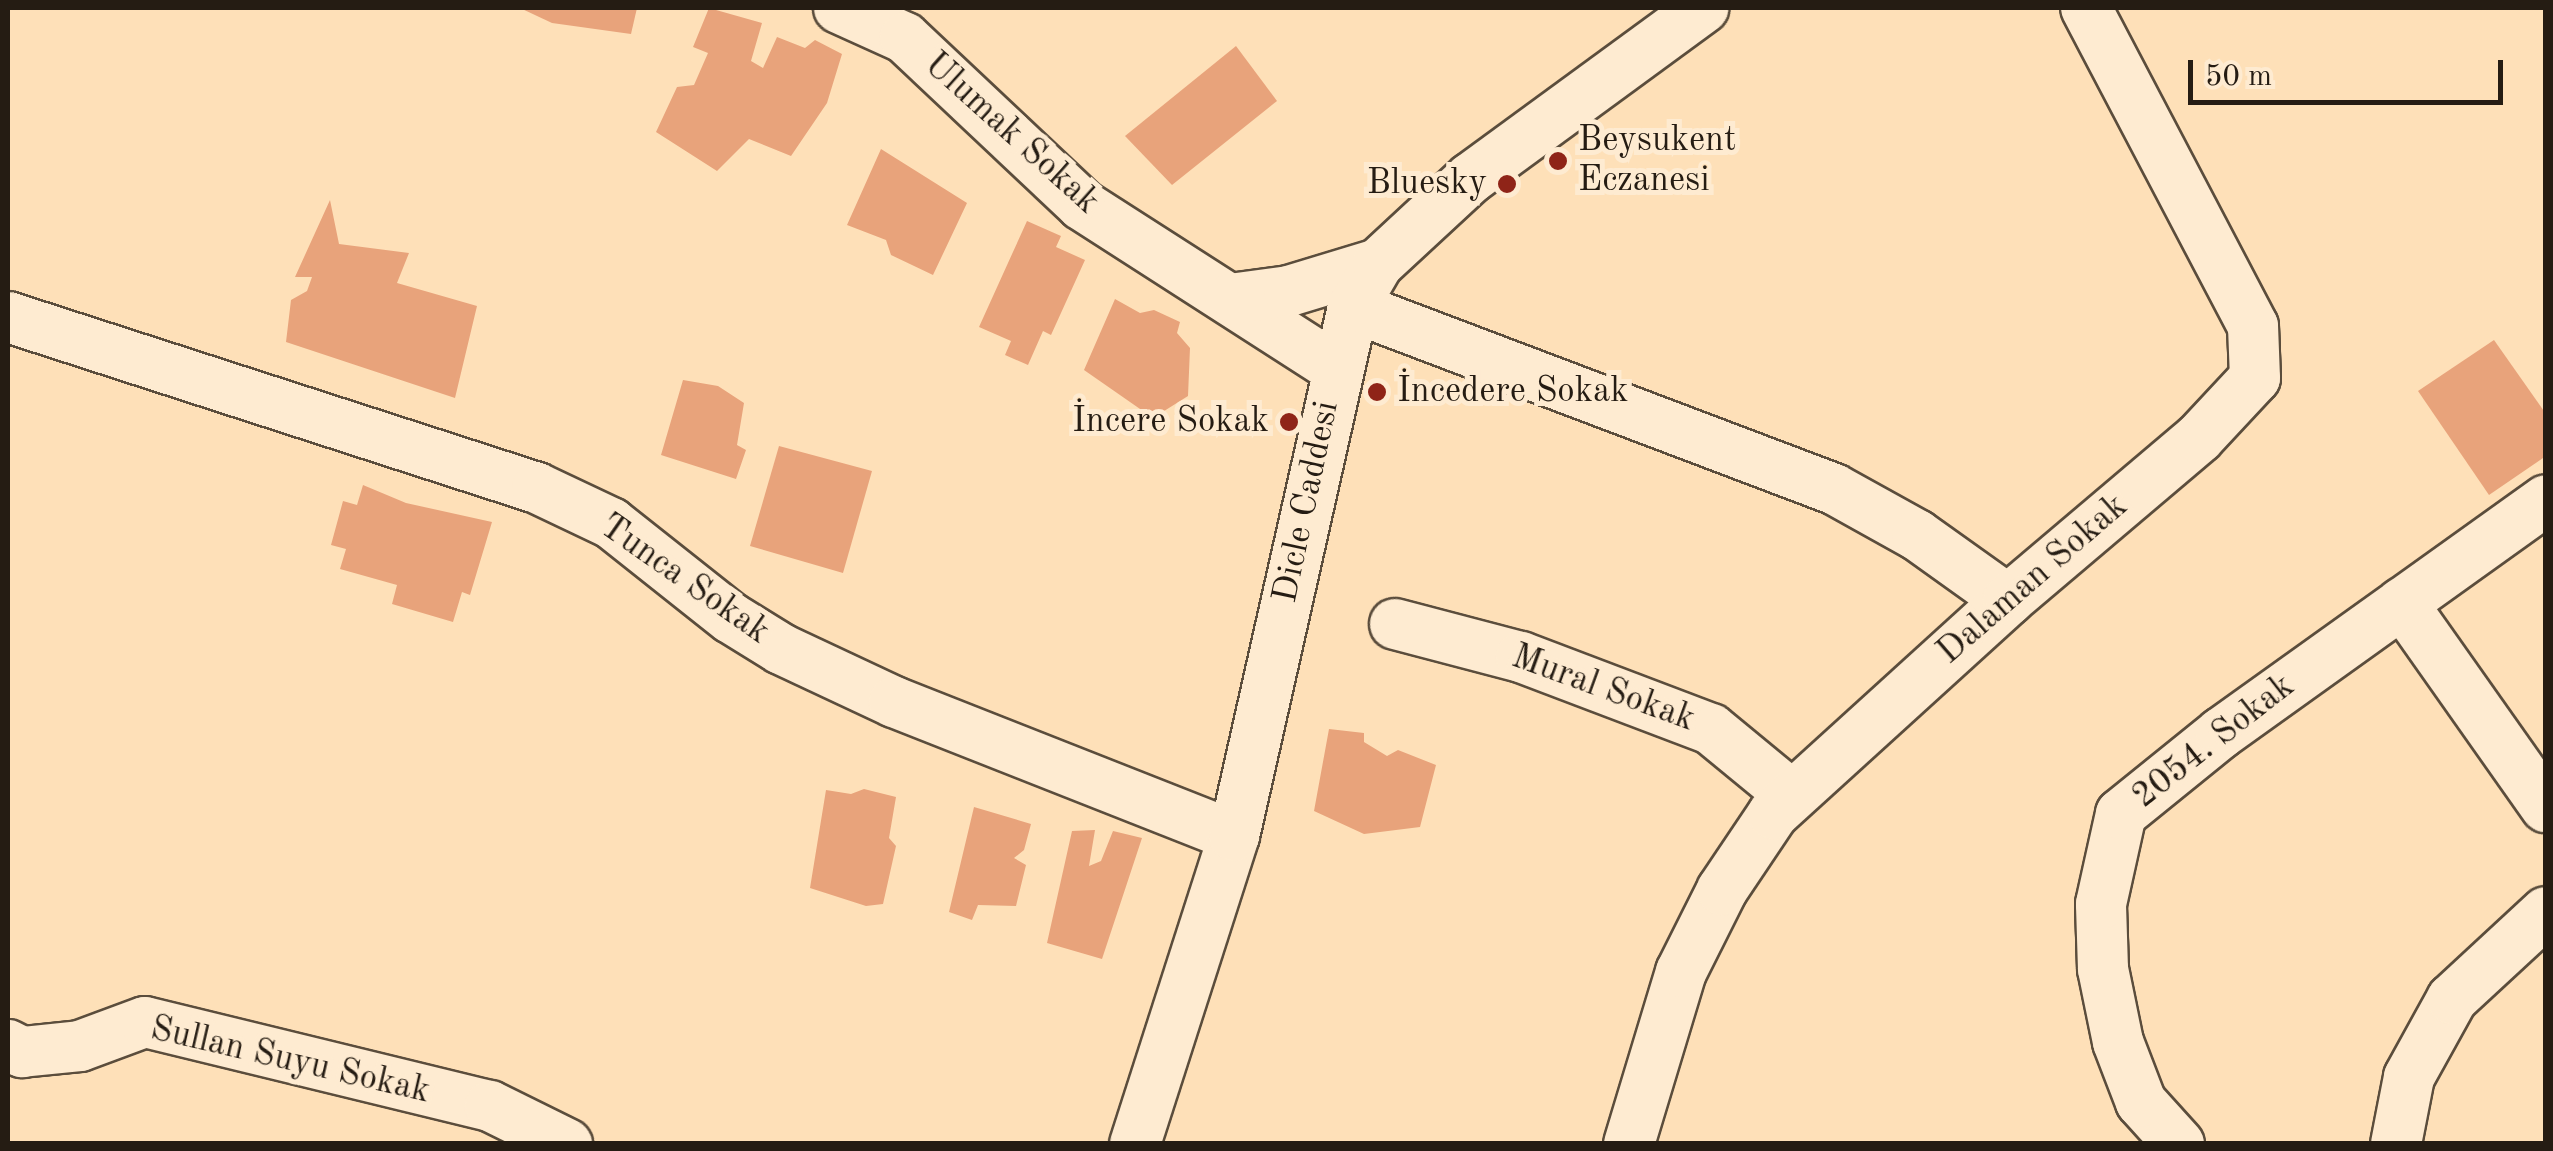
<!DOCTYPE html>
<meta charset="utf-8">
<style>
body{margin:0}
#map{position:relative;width:2553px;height:1151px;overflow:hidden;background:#fee0b8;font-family:"Old Standard TT",serif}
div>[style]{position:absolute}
.building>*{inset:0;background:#e8a37b}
.roads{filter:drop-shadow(2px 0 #5b4d3c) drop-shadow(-2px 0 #5b4d3c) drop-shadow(0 2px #5b4d3c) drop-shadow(0 -2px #5b4d3c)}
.minor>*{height:50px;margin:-25px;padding:0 25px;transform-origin:25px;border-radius:25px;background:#feebd1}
.dots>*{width:28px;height:28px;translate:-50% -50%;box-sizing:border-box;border:5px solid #feebd1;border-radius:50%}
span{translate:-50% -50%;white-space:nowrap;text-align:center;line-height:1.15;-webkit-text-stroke:10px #feebd1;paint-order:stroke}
.street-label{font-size:35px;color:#251c13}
.poi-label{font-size:35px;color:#251c13}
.left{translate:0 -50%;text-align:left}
.right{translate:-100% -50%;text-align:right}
.frame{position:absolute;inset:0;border:10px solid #251c13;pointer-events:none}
.scale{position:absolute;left:2188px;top:60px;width:315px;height:45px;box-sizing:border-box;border:5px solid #251c13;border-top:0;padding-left:12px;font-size:30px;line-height:35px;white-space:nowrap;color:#251c13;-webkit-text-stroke:8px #feebd1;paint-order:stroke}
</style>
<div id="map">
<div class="building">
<div style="clip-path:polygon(520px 8px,637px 8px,631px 34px,552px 23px)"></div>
<div style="clip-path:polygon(709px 8px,762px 23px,751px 61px,763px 68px,777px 37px,805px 48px,815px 40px,842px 54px,827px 103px,791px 156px,749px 139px,717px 171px,656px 132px,677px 87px,694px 85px,708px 53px,693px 47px)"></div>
<div style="clip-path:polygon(1236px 46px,1277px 101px,1172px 185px,1125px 136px)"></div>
<div style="clip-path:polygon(881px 149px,967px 203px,933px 275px,891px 255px,886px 240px,847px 225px)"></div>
<div style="clip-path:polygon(330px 200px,339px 244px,409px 253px,397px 283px,477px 306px,455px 398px,286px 342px,291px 300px,307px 291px,312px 277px,295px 277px)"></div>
<div style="clip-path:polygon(1027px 221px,1061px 236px,1056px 247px,1085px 260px,1051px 335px,1043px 331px,1028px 365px,1005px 355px,1011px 341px,979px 327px)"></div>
<div style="clip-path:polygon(1115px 299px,1140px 313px,1154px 310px,1180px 322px,1177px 333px,1190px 348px,1188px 396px,1153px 418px,1084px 370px)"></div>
<div style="clip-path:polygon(2494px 340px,2546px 414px,2546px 456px,2489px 495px,2418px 391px)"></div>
<div style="clip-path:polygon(683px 380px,718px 386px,744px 403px,737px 445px,746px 450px,736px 479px,661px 455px)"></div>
<div style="clip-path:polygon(779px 446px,872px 471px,843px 573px,750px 546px)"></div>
<div style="clip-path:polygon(363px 485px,406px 503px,492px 522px,470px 595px,462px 592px,453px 622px,392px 604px,397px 585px,340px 569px,346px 549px,331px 545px,343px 501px,357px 505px)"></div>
<div style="clip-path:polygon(1329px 729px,1364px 733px,1364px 742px,1387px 756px,1398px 750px,1436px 765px,1420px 827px,1364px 834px,1314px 811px)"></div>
<div style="clip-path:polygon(864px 789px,896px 797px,889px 838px,896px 846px,883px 904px,866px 906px,810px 888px,826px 790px,851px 794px)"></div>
<div style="clip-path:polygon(974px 807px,1031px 824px,1024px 850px,1014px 858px,1026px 865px,1016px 906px,978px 905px,972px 920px,949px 912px)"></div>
<div style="clip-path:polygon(1095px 830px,1089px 866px,1101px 861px,1113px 831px,1142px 838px,1102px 959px,1047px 943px,1072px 831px)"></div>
</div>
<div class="roads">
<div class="minor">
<div style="left:839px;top:8px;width:72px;rotate:24.4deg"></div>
<div style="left:905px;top:38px;width:243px;rotate:43.3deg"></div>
<div style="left:1082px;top:205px;width:302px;rotate:32.7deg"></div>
<div style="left:1230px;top:299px;width:60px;rotate:-7.7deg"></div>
<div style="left:1289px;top:291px;width:93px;rotate:-16.9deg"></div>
<div style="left:1353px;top:307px;width:514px;rotate:20.73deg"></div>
<div style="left:1834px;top:489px;width:95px;rotate:29deg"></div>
<div style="left:1917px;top:535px;width:112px;rotate:35.5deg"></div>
<div style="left:8px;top:317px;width:556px;rotate:17.91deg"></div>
<div style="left:537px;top:488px;width:82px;rotate:25.3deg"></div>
<div style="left:611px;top:523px;width:153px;rotate:38.4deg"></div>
<div style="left:731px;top:618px;width:59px;rotate:31.8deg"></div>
<div style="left:781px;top:649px;width:125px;rotate:25.1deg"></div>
<div style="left:894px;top:702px;width:365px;rotate:21.5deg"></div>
<div style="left:2402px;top:603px;width:250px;rotate:54.8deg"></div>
<div style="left:1395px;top:624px;width:130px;rotate:14.7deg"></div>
<div style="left:1521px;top:657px;width:203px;rotate:20.8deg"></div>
<div style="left:1711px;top:729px;width:104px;rotate:39.5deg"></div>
<div style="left:8px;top:1045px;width:16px;rotate:27deg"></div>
<div style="left:22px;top:1052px;width:58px;rotate:-5.9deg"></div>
<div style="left:80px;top:1046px;width:69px;rotate:-20.3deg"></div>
<div style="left:145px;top:1022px;width:355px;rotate:13.7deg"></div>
<div style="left:490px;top:1106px;width:86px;rotate:26.3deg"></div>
<div style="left:1135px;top:1144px;width:324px;rotate:-72.2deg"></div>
<div style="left:1234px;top:836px;width:542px;rotate:-77.32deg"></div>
<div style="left:1353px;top:307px;width:50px;rotate:-59.8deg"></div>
<div style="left:1378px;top:264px;width:127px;rotate:-42.8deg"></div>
<div style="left:1471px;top:178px;width:288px;rotate:-36.2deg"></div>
<div style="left:1629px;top:1144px;width:180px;rotate:-73.2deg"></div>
<div style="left:1681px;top:972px;width:92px;rotate:-63.4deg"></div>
<div style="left:1722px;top:890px;width:92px;rotate:-56.1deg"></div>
<div style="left:1773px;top:814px;width:318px;rotate:-42.3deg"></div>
<div style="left:2008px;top:600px;width:250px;rotate:-40.3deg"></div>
<div style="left:2199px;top:438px;width:82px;rotate:-47deg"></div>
<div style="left:2255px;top:378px;width:52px;rotate:-92.2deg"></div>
<div style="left:2253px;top:326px;width:359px;rotate:-117.7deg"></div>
<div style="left:2179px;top:1144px;width:57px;rotate:-132.1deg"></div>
<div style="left:2141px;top:1102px;width:64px;rotate:-111deg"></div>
<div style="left:2118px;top:1042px;width:75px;rotate:-101.6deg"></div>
<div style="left:2103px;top:969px;width:65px;rotate:-91.8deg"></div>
<div style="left:2101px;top:904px;width:92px;rotate:-77.5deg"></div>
<div style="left:2121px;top:814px;width:129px;rotate:-39deg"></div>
<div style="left:2221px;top:733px;width:400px;rotate:-35.6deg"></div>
<div style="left:2396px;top:1144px;width:68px;rotate:-79deg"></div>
<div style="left:2409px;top:1077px;width:89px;rotate:-61.1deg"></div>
<div style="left:2452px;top:999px;width:128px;rotate:-42.8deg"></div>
</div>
</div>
<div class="dots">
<div style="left:1558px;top:161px;background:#8f2418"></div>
<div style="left:1507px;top:184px;background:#8f2418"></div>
<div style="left:1377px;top:392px;background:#8f2418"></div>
<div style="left:1289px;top:422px;background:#8f2418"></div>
</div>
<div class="street-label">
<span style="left:1011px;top:134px;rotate:42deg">Ulumak Sokak</span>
<span style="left:1307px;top:502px;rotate:-78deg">Dicle Caddesi</span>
<span style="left:684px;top:580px;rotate:35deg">Tunca Sokak</span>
<span style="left:2033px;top:580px;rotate:-41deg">Dalaman Sokak</span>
<span style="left:1603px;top:689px;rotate:20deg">Mural Sokak</span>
<span style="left:2214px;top:742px;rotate:-38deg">2054. Sokak</span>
<span style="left:290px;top:1061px;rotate:13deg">Sullan Suyu Sokak</span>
</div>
<div class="poi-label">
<span class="left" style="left:1578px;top:161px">Beysukent<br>Eczanesi</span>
<span class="right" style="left:1487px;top:184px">Bluesky</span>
<span class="left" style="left:1397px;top:392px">İncedere Sokak</span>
<span class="right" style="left:1269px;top:422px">İncere Sokak</span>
</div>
<div class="frame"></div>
<div class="scale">50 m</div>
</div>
